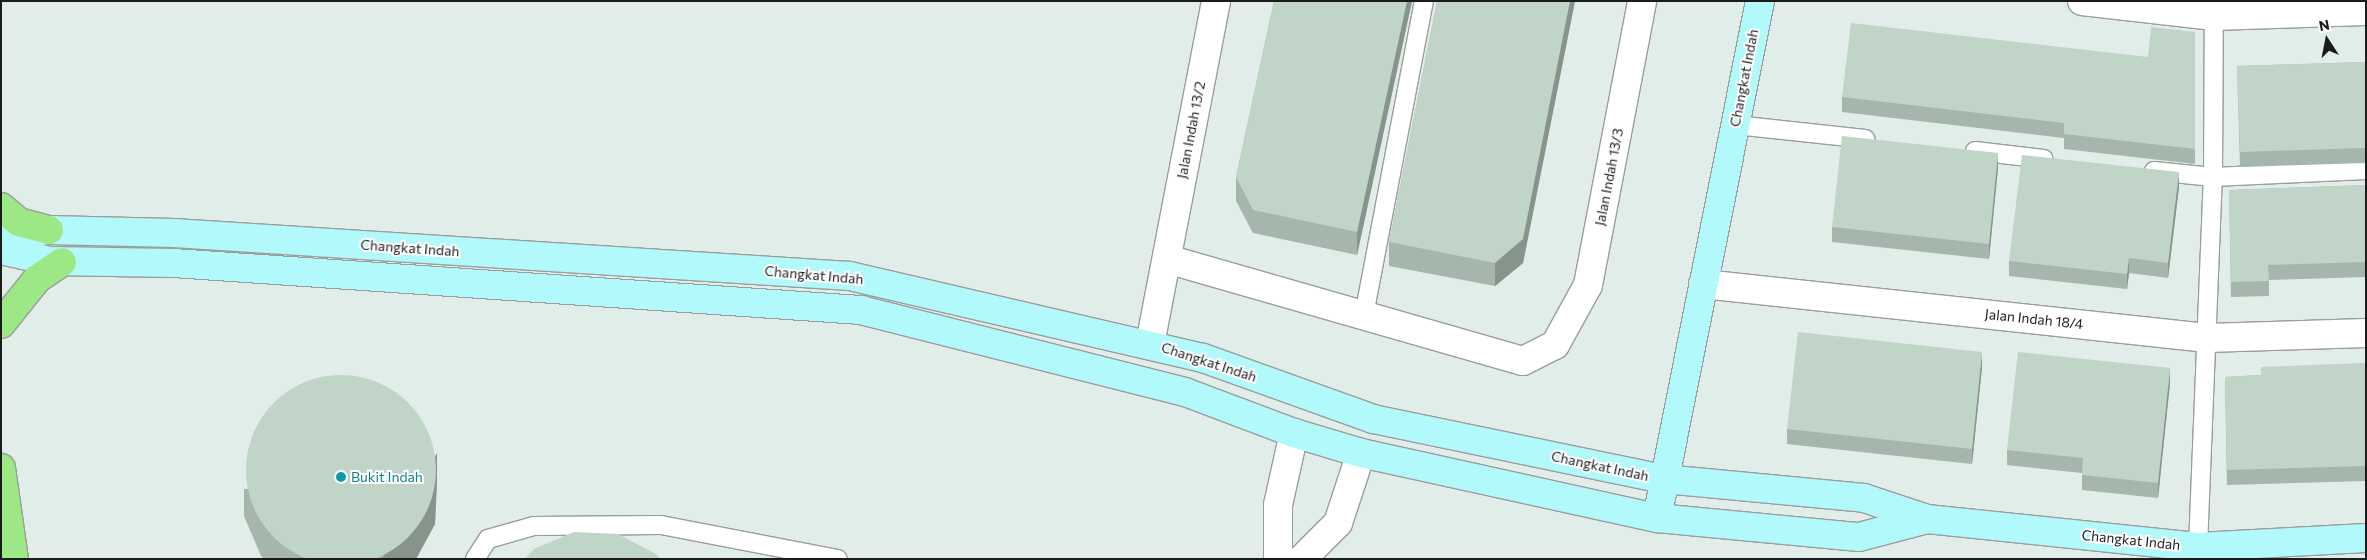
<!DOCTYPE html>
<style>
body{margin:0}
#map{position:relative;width:2367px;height:560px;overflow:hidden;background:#e0ede8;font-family:Commissioner,sans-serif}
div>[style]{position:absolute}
.roads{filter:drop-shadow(1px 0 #9c9c9c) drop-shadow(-1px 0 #9c9c9c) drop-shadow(0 1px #9c9c9c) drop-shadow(0 -1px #9c9c9c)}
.lane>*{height:18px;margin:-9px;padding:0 9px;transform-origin:9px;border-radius:9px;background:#fff}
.street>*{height:28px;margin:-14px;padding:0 14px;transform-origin:14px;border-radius:14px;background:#fff}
.secondary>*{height:28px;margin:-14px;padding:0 14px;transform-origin:14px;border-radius:14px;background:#b1f9fa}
.highway>*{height:28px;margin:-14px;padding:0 14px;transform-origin:14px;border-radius:14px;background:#9be885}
.wall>*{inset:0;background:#a5b6ac}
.shaded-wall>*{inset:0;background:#86948c}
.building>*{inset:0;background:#c0d4c8}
.round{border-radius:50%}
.dots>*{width:14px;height:14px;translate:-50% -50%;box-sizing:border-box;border:2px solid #fff;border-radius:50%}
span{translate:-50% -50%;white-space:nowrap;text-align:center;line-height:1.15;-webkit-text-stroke:4px #fff;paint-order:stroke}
.street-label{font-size:14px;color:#1b1b1b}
.culture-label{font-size:14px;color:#0d838f}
.left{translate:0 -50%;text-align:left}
.frame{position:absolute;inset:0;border:2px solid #1b1b1b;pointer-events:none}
.north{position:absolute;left:2302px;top:15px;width:50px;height:50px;-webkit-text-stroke:4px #fff;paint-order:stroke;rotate:349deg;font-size:14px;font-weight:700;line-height:20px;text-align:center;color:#1b1b1b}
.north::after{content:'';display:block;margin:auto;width:18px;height:22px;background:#1b1b1b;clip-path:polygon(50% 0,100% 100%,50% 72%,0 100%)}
</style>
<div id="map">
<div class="roads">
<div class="lane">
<div style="left:1735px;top:125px;width:131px;rotate:6.1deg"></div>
<div style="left:1975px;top:151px;width:69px;rotate:6.6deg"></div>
<div style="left:2154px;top:171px;width:59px;rotate:5.8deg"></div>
<div style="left:2213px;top:177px;width:153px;rotate:-2.6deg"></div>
<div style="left:1364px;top:315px;width:320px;rotate:-79.2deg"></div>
<div style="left:2198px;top:547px;width:370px;rotate:-87.7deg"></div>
<div style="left:2213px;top:177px;width:176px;rotate:-89.7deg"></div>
<div style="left:475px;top:559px;width:24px;rotate:-57deg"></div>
<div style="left:488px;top:539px;width:48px;rotate:-15.8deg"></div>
<div style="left:534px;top:526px;width:127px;rotate:-0.5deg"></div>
<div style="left:661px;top:525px;width:180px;rotate:10.9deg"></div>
</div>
<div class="street">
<div style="left:2082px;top:1px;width:133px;rotate:6.5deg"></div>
<div style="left:2214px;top:16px;width:152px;rotate:-1.9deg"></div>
<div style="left:1167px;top:259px;width:370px;rotate:16deg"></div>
<div style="left:1523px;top:361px;width:36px;rotate:-27deg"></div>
<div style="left:1555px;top:345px;width:68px;rotate:-61.2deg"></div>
<div style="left:1588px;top:285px;width:289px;rotate:-79.2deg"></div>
<div style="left:1703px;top:284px;width:507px;rotate:6.12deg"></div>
<div style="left:2207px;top:338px;width:159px;rotate:-1.8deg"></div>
<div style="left:1150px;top:344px;width:349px;rotate:-79.1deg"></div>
<div style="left:1278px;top:559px;width:54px;rotate:-90deg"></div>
<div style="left:1278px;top:505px;width:74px;rotate:-77.5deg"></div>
<div style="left:1302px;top:559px;width:51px;rotate:-45deg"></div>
<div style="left:1338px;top:523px;width:74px;rotate:-71.8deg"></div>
</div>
<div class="secondary">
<div style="left:1px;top:237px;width:49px;rotate:-8.3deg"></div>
<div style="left:49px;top:230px;width:125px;rotate:1.4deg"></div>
<div style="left:174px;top:233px;width:677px;rotate:3.64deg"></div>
<div style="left:850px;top:276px;width:362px;rotate:13.1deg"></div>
<div style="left:1203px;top:358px;width:181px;rotate:19.7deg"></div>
<div style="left:1373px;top:419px;width:297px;rotate:11.7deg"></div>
<div style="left:1664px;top:479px;width:201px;rotate:5.4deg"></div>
<div style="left:1864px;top:498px;width:66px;rotate:18.4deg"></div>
<div style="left:1927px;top:519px;width:272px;rotate:5.9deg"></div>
<div style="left:2198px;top:547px;width:168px;rotate:-3.1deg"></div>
<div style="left:1px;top:250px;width:50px;rotate:12.7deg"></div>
<div style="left:50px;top:261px;width:123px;rotate:0.9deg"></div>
<div style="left:173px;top:263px;width:690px;rotate:3.91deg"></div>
<div style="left:861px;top:310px;width:334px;rotate:14.2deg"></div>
<div style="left:1185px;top:392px;width:116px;rotate:20.6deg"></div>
<div style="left:1294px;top:433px;width:70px;rotate:16.6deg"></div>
<div style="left:1361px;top:453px;width:303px;rotate:12.4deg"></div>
<div style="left:1657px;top:518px;width:203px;rotate:5.4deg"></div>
<div style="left:1859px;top:537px;width:70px;rotate:-14.8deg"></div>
<div style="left:1657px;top:518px;width:527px;rotate:-78.73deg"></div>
</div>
<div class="highway">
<div style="left:1px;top:207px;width:23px;rotate:40deg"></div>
<div style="left:19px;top:222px;width:31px;rotate:15deg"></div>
<div style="left:1px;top:324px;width:58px;rotate:-51.3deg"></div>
<div style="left:37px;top:279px;width:30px;rotate:-34deg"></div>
<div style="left:1px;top:468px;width:92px;rotate:81.9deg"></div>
</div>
</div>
<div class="wall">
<div style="clip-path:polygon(1274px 1px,1412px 1px,1357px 255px,1253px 233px,1236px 201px,1236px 177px)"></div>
<div style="clip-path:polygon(1437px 1px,1575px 1px,1523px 263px,1495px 286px,1389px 266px,1389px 242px)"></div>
<div style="clip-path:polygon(2195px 32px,2195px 164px,2064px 149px,2064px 138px,1842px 112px,1842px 97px,2148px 57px)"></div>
<div style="clip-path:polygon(2366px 62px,2366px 163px,2240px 167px,2237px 66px)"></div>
<div style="clip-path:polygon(1998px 168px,1989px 259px,1832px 242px,1832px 227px)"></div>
<div style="clip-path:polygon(2366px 185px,2366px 277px,2269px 280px,2269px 296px,2231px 297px,2229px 190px)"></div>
<div style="clip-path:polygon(2179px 187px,2168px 278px,2129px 273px,2127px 289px,2009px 276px,2009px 261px)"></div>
<div style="clip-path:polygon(2366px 363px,2366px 481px,2227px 485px,2225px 377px,2261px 375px)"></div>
<div style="clip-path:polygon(1982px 367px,1972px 464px,1787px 444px,1787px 429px)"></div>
<div style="clip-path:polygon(2170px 383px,2158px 498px,2082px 490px,2082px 473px,2007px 465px,2007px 450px)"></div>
<div style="clip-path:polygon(437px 481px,435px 524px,416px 559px,264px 559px,261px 556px,244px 516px,244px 489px)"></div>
</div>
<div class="shaded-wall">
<div style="clip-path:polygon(1407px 1px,1412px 1px,1357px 255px,1357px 232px)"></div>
<div style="clip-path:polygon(1570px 1px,1575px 1px,1523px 263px,1495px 286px,1495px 263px)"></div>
<div style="clip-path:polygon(1998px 153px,1998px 168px,1989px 259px,1989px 244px)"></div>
<div style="clip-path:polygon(2179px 172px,2179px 187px,2168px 278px,2168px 263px)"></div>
<div style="clip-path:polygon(2129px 258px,2129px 273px,2127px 289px,2127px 274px)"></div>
<div style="clip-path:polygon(1982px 352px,1982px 367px,1972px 464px,1972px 449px)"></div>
<div style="clip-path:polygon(2170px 368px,2170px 383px,2158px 498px,2158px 483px)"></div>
<div style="clip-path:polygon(437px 453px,437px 481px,435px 524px,416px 559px,382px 559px)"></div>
</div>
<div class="building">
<div style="clip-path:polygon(1274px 1px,1407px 1px,1357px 232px,1253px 210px,1236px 177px)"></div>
<div style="clip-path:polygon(1437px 1px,1570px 1px,1523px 239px,1495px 263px,1389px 242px)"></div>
<div style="clip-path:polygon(1851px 23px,2148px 57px,2151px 27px,2195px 32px,2195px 149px,2064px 134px,2064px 123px,1842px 97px)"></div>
<div style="clip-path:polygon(2366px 62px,2366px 148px,2240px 152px,2237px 66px)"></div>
<div style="clip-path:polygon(1842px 136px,1998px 153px,1989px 244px,1832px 227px)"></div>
<div style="clip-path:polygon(2022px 155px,2179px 172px,2168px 263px,2129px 258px,2127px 274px,2009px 261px)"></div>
<div style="clip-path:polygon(2366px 185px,2366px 262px,2268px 265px,2269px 281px,2231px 282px,2229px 190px)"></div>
<div style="clip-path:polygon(1798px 332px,1982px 352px,1972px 449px,1787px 429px)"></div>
<div style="clip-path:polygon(2018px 352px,2170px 368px,2158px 483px,2082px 475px,2083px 458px,2007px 450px)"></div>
<div style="clip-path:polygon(2366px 363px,2366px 466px,2227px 470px,2225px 377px,2261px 375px,2261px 367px)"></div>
<div class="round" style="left:246px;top:375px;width:190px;height:190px"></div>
<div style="clip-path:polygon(574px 532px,618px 534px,656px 554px,660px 559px,525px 559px,534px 549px)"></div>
</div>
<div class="dots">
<div style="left:341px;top:477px;background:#0f9aa8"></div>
</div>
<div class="street-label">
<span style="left:1744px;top:78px;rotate:-79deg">Changkat Indah</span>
<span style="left:1191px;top:130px;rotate:-79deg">Jalan Indah 13/2</span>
<span style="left:1609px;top:177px;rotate:-79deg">Jalan Indah 13/3</span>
<span style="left:410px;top:248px;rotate:4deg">Changkat Indah</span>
<span style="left:814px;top:275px;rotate:5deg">Changkat Indah</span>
<span style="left:2034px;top:319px;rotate:6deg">Jalan Indah 18/4</span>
<span style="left:1209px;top:362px;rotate:18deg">Changkat Indah</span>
<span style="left:1600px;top:466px;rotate:12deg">Changkat Indah</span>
<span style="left:2131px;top:540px;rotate:6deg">Changkat Indah</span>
</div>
<div class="culture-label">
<span class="left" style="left:351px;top:477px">Bukit Indah</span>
</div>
<div class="frame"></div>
<div class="north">N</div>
</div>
